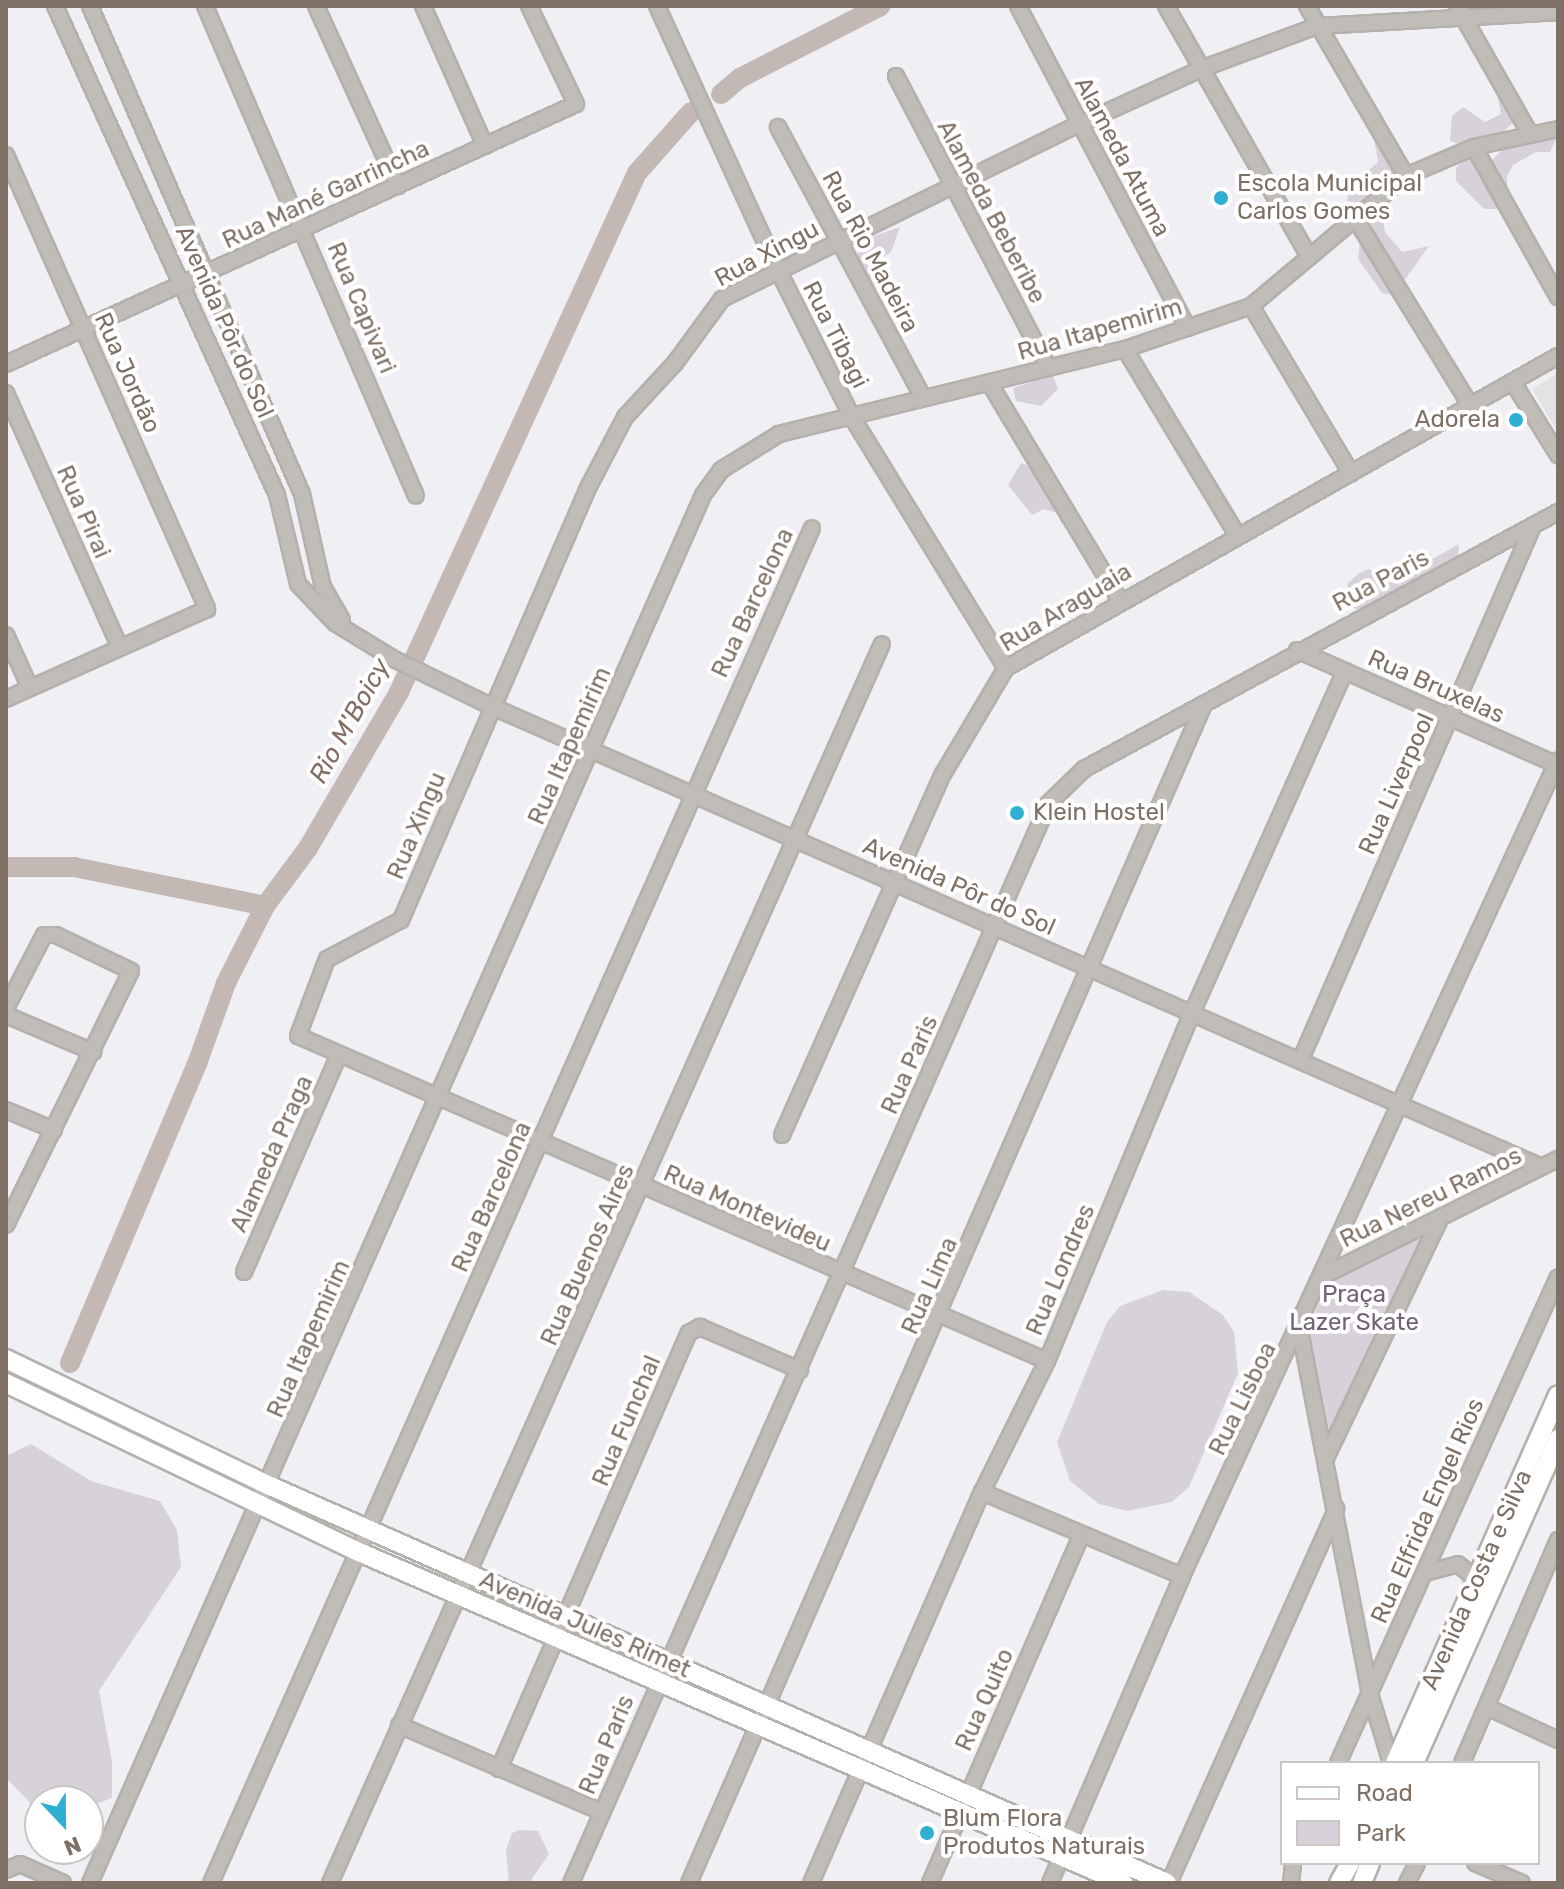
<!DOCTYPE html>
<meta charset="utf-8">
<style>
body{margin:0}
#map{position:relative;width:1564px;height:1889px;overflow:hidden;background:#f0f0f4;font-family:Rubik,sans-serif}
div>[style]{position:absolute}
.built>*{inset:0;background:#e3e2e4}
.green>*{inset:0;background:#d7d1da}
.river>*{height:20px;margin:-10px;padding:0 10px;transform-origin:10px;border-radius:10px;background:#c3b8b4}
.roads{filter:drop-shadow(2px 0 #b4b0ac) drop-shadow(-2px 0 #b4b0ac) drop-shadow(0 2px #b4b0ac) drop-shadow(0 -2px #b4b0ac)}
.minor>*{height:14px;margin:-7px;padding:0 7px;transform-origin:7px;border-radius:7px;background:#c0bcb8}
.major>*{height:18px;margin:-9px;padding:0 9px;transform-origin:9px;border-radius:9px;background:#fff}
.dots>*{width:22px;height:22px;translate:-50% -50%;box-sizing:border-box;border:4px solid #fff;border-radius:50%}
span{translate:-50% -50%;white-space:nowrap;text-align:center;line-height:1.15;-webkit-text-stroke:8px #fff;paint-order:stroke}
.street-label{font-size:24px;color:#7e7065}
.poi-label{font-size:24px;color:#7e7065}
.left{translate:0 -50%;text-align:left}
.right{translate:-100% -50%;text-align:right}
.park-label{font-size:24px;color:#726376}
.water-label{font-size:26px;color:#836e66;font-style:italic}
.frame{position:absolute;inset:0;border:8px solid #7e7065;pointer-events:none}
.legend{position:absolute;left:1280px;top:1761px;width:260px;height:104px;box-sizing:border-box;background:#fff;border:2px solid #cbc6c1;margin:0;padding:10px 14px;list-style:none;font-size:24px;color:#7e7065}
.legend li{display:flex;align-items:center;gap:16px;height:40px}
.legend b{width:40px;border:2px solid #cbc6c1}
.north{position:absolute;left:24px;top:1785px;width:80px;height:80px;box-sizing:border-box;background:#fff;border:2px solid #cbc6c1;border-radius:50%;rotate:158deg;font-size:22px;font-weight:700;line-height:32px;text-align:center;color:#7e7065}
.north::after{content:'';display:block;margin:auto;width:28px;height:36px;background:#31afd3;clip-path:polygon(50% 0,100% 100%,50% 72%,0 100%)}
</style>
<div id="map">
<div class="built">
<div style="clip-path:polygon(1558px 373px,1558px 432px,1532px 389px)"></div>
</div>
<div class="green">
<div style="clip-path:polygon(1496px 89px,1509px 95px,1518px 119px,1499px 135px,1462px 145px,1450px 141px,1452px 116px,1463px 107px,1485px 122px,1501px 114px)"></div>
<div style="clip-path:polygon(1371px 122px,1400px 161px,1389px 183px,1358px 207px,1347px 200px,1350px 187px,1378px 162px)"></div>
<div style="clip-path:polygon(1556px 139px,1550px 152px,1536px 152px,1513px 165px,1507px 176px,1508px 202px,1497px 209px,1484px 209px,1456px 181px,1456px 168px,1465px 158px,1490px 163px,1507px 144px)"></div>
<div style="clip-path:polygon(1372px 213px,1383px 219px,1385px 232px,1402px 252px,1429px 246px,1394px 295px,1382px 293px,1358px 259px,1362px 221px)"></div>
<div style="clip-path:polygon(900px 227px,891px 252px,879px 260px,876px 286px,865px 279px,857px 254px,874px 236px)"></div>
<div style="clip-path:polygon(1053px 375px,1058px 389px,1041px 406px,1016px 401px,1013px 388px)"></div>
<div style="clip-path:polygon(1021px 463px,1033px 467px,1073px 518px,1062px 524px,1057px 513px,1044px 509px,1032px 515px,1008px 485px)"></div>
<div style="clip-path:polygon(1459px 544px,1458px 560px,1365px 613px,1351px 607px,1346px 595px,1348px 583px,1358px 574px,1369px 569px,1390px 583px)"></div>
<div style="clip-path:polygon(1429px 1232px,1328px 1442px,1308px 1328px,1328px 1284px)"></div>
<div style="clip-path:polygon(1163px 1290px,1189px 1292px,1223px 1315px,1234px 1332px,1238px 1373px,1189px 1487px,1172px 1502px,1127px 1511px,1099px 1504px,1070px 1481px,1057px 1442px,1107px 1322px,1120px 1306px)"></div>
<div style="clip-path:polygon(31px 1444px,91px 1481px,160px 1501px,177px 1530px,181px 1567px,99px 1691px,112px 1761px,112px 1798px,88px 1807px,88px 1801px,40px 1801px,40px 1813px,6px 1778px,6px 1456px)"></div>
<div style="clip-path:polygon(520px 1830px,538px 1831px,549px 1854px,529px 1883px,509px 1883px,506px 1850px,512px 1833px)"></div>
</div>
<div class="river">
<div style="left:721px;top:94px;width:25px;rotate:-40deg"></div>
<div style="left:740px;top:78px;width:158px;rotate:-27.1deg"></div>
<div style="left:6px;top:867px;width:68px"></div>
<div style="left:74px;top:867px;width:195px;rotate:11.5deg"></div>
<div style="left:70px;top:1363px;width:325px;rotate:-67deg"></div>
<div style="left:197px;top:1064px;width:86px;rotate:-70.3deg"></div>
<div style="left:226px;top:983px;width:86px;rotate:-63.1deg"></div>
<div style="left:265px;top:906px;width:72px;rotate:-53.4deg"></div>
<div style="left:308px;top:848px;width:181px;rotate:-59.7deg"></div>
<div style="left:399px;top:692px;width:571px;rotate:-65.37deg"></div>
<div style="left:637px;top:173px;width:81px;rotate:-48.5deg"></div>
</div>
<div class="roads">
<div class="minor">
<div style="left:55px;top:6px;width:537px;rotate:65.58deg"></div>
<div style="left:277px;top:495px;width:91px;rotate:76.7deg"></div>
<div style="left:298px;top:584px;width:54px;rotate:46.5deg"></div>
<div style="left:335px;top:623px;width:69px;rotate:31.4deg"></div>
<div style="left:394px;top:659px;width:110px;rotate:25.9deg"></div>
<div style="left:493px;top:707px;width:1145px;rotate:23.68deg"></div>
<div style="left:90px;top:6px;width:532px;rotate:66.52deg"></div>
<div style="left:302px;top:494px;width:95px;rotate:77.3deg"></div>
<div style="left:323px;top:587px;width:38px;rotate:60deg"></div>
<div style="left:205px;top:6px;width:533px;rotate:66.7deg"></div>
<div style="left:316px;top:6px;width:198px;rotate:65.5deg"></div>
<div style="left:423px;top:6px;width:153px;rotate:66.1deg"></div>
<div style="left:657px;top:6px;width:290px;rotate:65.4deg"></div>
<div style="left:778px;top:270px;width:165px;rotate:63.3deg"></div>
<div style="left:852px;top:417px;width:294px;rotate:58.5deg"></div>
<div style="left:1018px;top:6px;width:364px;rotate:62.2deg"></div>
<div style="left:1166px;top:6px;width:289px;rotate:60.3deg"></div>
<div style="left:1307px;top:6px;width:197px;rotate:59.8deg"></div>
<div style="left:1457px;top:6px;width:145px;rotate:60.3deg"></div>
<div style="left:896px;top:76px;width:328px;rotate:62.4deg"></div>
<div style="left:778px;top:127px;width:306px;rotate:61.8deg"></div>
<div style="left:1474px;top:147px;width:172px;rotate:60.8deg"></div>
<div style="left:6px;top:155px;width:497px;rotate:66.1deg"></div>
<div style="left:207px;top:609px;width:220px;rotate:155.9deg"></div>
<div style="left:1355px;top:218px;width:223px;rotate:58.4deg"></div>
<div style="left:1251px;top:306px;width:195px;rotate:59.1deg"></div>
<div style="left:1125px;top:349px;width:217px;rotate:58.9deg"></div>
<div style="left:6px;top:364px;width:626px;rotate:-24.52deg"></div>
<div style="left:576px;top:104px;width:109px;rotate:-115.6deg"></div>
<div style="left:990px;top:384px;width:252px;rotate:59deg"></div>
<div style="left:1514px;top:384px;width:84px;rotate:58.2deg"></div>
<div style="left:6px;top:393px;width:279px;rotate:65.9deg"></div>
<div style="left:6px;top:635px;width:58px;rotate:65.6deg"></div>
<div style="left:1297px;top:650px;width:283px;rotate:23.8deg"></div>
<div style="left:6px;top:1008px;width:82px;rotate:-62.5deg"></div>
<div style="left:44px;top:935px;width:12px"></div>
<div style="left:56px;top:935px;width:83px;rotate:25.6deg"></div>
<div style="left:131px;top:971px;width:283px;rotate:116.2deg"></div>
<div style="left:6px;top:1015px;width:95px;rotate:23deg"></div>
<div style="left:1301px;top:1059px;width:581px;rotate:-66.48deg"></div>
<div style="left:6px;top:1110px;width:52px;rotate:22.6deg"></div>
<div style="left:782px;top:1135px;width:395px;rotate:-66deg"></div>
<div style="left:943px;top:774px;width:123px;rotate:-59.3deg"></div>
<div style="left:1006px;top:668px;width:634px;rotate:-29.48deg"></div>
<div style="left:244px;top:1272px;width:237px;rotate:-66.4deg"></div>
<div style="left:1323px;top:1276px;width:263px;rotate:-26.5deg"></div>
<div style="left:1300px;top:1331px;width:370px;rotate:79.1deg"></div>
<div style="left:1370px;top:1694px;width:72px;rotate:73.1deg"></div>
<div style="left:1047px;top:1361px;width:816px;rotate:-156.54deg"></div>
<div style="left:298px;top:1036px;width:82px;rotate:-69.4deg"></div>
<div style="left:327px;top:959px;width:84px;rotate:-27.8deg"></div>
<div style="left:401px;top:920px;width:473px;rotate:-66.6deg"></div>
<div style="left:589px;top:486px;width:78px;rotate:-62.4deg"></div>
<div style="left:625px;top:417px;width:74px;rotate:-47.2deg"></div>
<div style="left:675px;top:363px;width:79px;rotate:-53.7deg"></div>
<div style="left:722px;top:299px;width:398px;rotate:-26.1deg"></div>
<div style="left:1080px;top:124px;width:133px;rotate:-24.4deg"></div>
<div style="left:1201px;top:69px;width:124px;rotate:-20.3deg"></div>
<div style="left:1317px;top:26px;width:241px;rotate:-3.3deg"></div>
<div style="left:1326px;top:1458px;width:267px;rotate:-64.5deg"></div>
<div style="left:982px;top:1492px;width:217px;rotate:22.8deg"></div>
<div style="left:1425px;top:1573px;width:34px;rotate:-15deg"></div>
<div style="left:1458px;top:1564px;width:25px;rotate:40deg"></div>
<div style="left:1487px;top:1707px;width:78px;rotate:24.9deg"></div>
<div style="left:399px;top:1725px;width:221px;rotate:23.2deg"></div>
<div style="left:1338px;top:1763px;width:533px;rotate:-65.64deg"></div>
<div style="left:1462px;top:1763px;width:243px;rotate:-66.7deg"></div>
<div style="left:499px;top:1769px;width:476px;rotate:-66.5deg"></div>
<div style="left:689px;top:1333px;width:13px;rotate:-29deg"></div>
<div style="left:700px;top:1327px;width:109px;rotate:23.3deg"></div>
<div style="left:1475px;top:1863px;width:51px;rotate:23.1deg"></div>
<div style="left:6px;top:1870px;width:15px;rotate:-23deg"></div>
<div style="left:20px;top:1864px;width:47px;rotate:23.8deg"></div>
<div style="left:90px;top:1883px;width:1517px;rotate:-66.17deg"></div>
<div style="left:703px;top:495px;width:31px;rotate:-54deg"></div>
<div style="left:721px;top:470px;width:68px;rotate:-31.8deg"></div>
<div style="left:779px;top:434px;width:356px;rotate:-13.8deg"></div>
<div style="left:1125px;top:349px;width:133px;rotate:-18.8deg"></div>
<div style="left:1251px;top:306px;width:202px;rotate:-40deg"></div>
<div style="left:1406px;top:176px;width:74px;rotate:-23.1deg"></div>
<div style="left:1474px;top:147px;width:86px;rotate:-12.1deg"></div>
<div style="left:211px;top:1883px;width:1482px;rotate:-66.08deg"></div>
<div style="left:330px;top:1883px;width:1356px;rotate:-65.99deg"></div>
<div style="left:571px;top:1883px;width:1181px;rotate:-66.13deg"></div>
<div style="left:1049px;top:803px;width:49px;rotate:-44.2deg"></div>
<div style="left:1084px;top:769px;width:539px;rotate:-28.47deg"></div>
<div style="left:689px;top:1883px;width:1287px;rotate:-66.4deg"></div>
<div style="left:811px;top:1883px;width:427px;rotate:-66.4deg"></div>
<div style="left:982px;top:1492px;width:146px;rotate:-63.6deg"></div>
<div style="left:1047px;top:1361px;width:377px;rotate:-67.4deg"></div>
<div style="left:1192px;top:1013px;width:375px;rotate:-65.9deg"></div>
<div style="left:930px;top:1883px;width:378px;rotate:-66.5deg"></div>
<div style="left:1050px;top:1883px;width:334px;rotate:-66.7deg"></div>
<div style="left:1182px;top:1576px;width:898px;rotate:-65.26deg"></div>
<div style="left:1169px;top:1883px;width:410px;rotate:-65.9deg"></div>
<div style="left:1291px;top:1883px;width:20px;rotate:-84deg"></div>
<div style="left:1407px;top:1883px;width:22px;rotate:-63deg"></div>
</div>
<div class="major">
<div style="left:6px;top:1359px;width:291px;rotate:25.7deg"></div>
<div style="left:268px;top:1485px;width:983px;rotate:23.88deg"></div>
<div style="left:6px;top:1383px;width:391px;rotate:25.6deg"></div>
<div style="left:359px;top:1552px;width:833px;rotate:23.42deg"></div>
<div style="left:1395px;top:1763px;width:402px;rotate:-66.1deg"></div>
<div style="left:1414px;top:1763px;width:355px;rotate:-66deg"></div>
<div style="left:1339px;top:1883px;width:23px;rotate:-61deg"></div>
<div style="left:1362px;top:1883px;width:22px;rotate:-68deg"></div>
</div>
</div>
<div class="dots">
<div style="left:1221px;top:198px;background:#31afd3"></div>
<div style="left:1516px;top:420px;background:#31afd3"></div>
<div style="left:1017px;top:813px;background:#31afd3"></div>
<div style="left:927px;top:1833px;background:#31afd3"></div>
</div>
<div class="street-label">
<span style="left:1122px;top:157px;rotate:62deg">Alameda Atuma</span>
<span style="left:326px;top:195px;rotate:-25deg">Rua Mané Garrincha</span>
<span style="left:991px;top:212px;rotate:62deg">Alameda Beberibe</span>
<span style="left:870px;top:252px;rotate:62deg">Rua Rio Madeira</span>
<span style="left:767px;top:254px;rotate:-28deg">Rua Xingu</span>
<span style="left:361px;top:308px;rotate:67deg">Rua Capivari</span>
<span style="left:224px;top:322px;rotate:66deg">Avenida Pôr do Sol</span>
<span style="left:1100px;top:330px;rotate:-16deg">Rua Itapemirim</span>
<span style="left:835px;top:335px;rotate:63deg">Rua Tibagi</span>
<span style="left:127px;top:373px;rotate:66deg">Rua Jordão</span>
<span style="left:83px;top:512px;rotate:66deg">Rua Pirai</span>
<span style="left:1381px;top:581px;rotate:-28deg">Rua Paris</span>
<span style="left:753px;top:603px;rotate:-65deg">Rua Barcelona</span>
<span style="left:1066px;top:608px;rotate:-31deg">Rua Araguaia</span>
<span style="left:1436px;top:687px;rotate:24deg">Rua Bruxelas</span>
<span style="left:570px;top:746px;rotate:-66deg">Rua Itapemirim</span>
<span style="left:1397px;top:784px;rotate:-66deg">Rua Liverpool</span>
<span style="left:417px;top:826px;rotate:-67deg">Rua Xingu</span>
<span style="left:959px;top:887px;rotate:24deg">Avenida Pôr do Sol</span>
<span style="left:910px;top:1065px;rotate:-66deg">Rua Paris</span>
<span style="left:272px;top:1154px;rotate:-66deg">Alameda Praga</span>
<span style="left:492px;top:1197px;rotate:-66deg">Rua Barcelona</span>
<span style="left:1431px;top:1198px;rotate:-26deg">Rua Nereu Ramos</span>
<span style="left:747px;top:1209px;rotate:24deg">Rua Montevideu</span>
<span style="left:588px;top:1255px;rotate:-66deg">Rua Buenos Aires</span>
<span style="left:1061px;top:1270px;rotate:-67deg">Rua Londres</span>
<span style="left:930px;top:1286px;rotate:-66deg">Rua Lima</span>
<span style="left:309px;top:1339px;rotate:-66deg">Rua Itapemirim</span>
<span style="left:1243px;top:1399px;rotate:-64deg">Rua Lisboa</span>
<span style="left:627px;top:1421px;rotate:-67deg">Rua Funchal</span>
<span style="left:1428px;top:1511px;rotate:-66deg">Rua Elfrida Engel Rios</span>
<span style="left:1477px;top:1580px;rotate:-66deg">Avenida Costa e Silva</span>
<span style="left:585px;top:1625px;rotate:24deg">Avenida Jules Rimet</span>
<span style="left:985px;top:1700px;rotate:-66deg">Rua Quito</span>
<span style="left:607px;top:1745px;rotate:-67deg">Rua Paris</span>
</div>
<div class="poi-label">
<span class="left" style="left:1237px;top:198px">Escola Municipal<br>Carlos Gomes</span>
<span class="right" style="left:1500px;top:420px">Adorela</span>
<span class="left" style="left:1033px;top:813px">Klein Hostel</span>
<span class="left" style="left:943px;top:1833px">Blum Flora<br>Produtos Naturais</span>
</div>
<div class="park-label">
<span style="left:1354px;top:1309px">Praça<br>Lazer Skate</span>
</div>
<div class="water-label">
<span style="left:350px;top:721px;rotate:-61deg">Rio M'Boicy</span>
</div>
<div class="frame"></div>
<ul class="legend">
<li><b style="height:10px;background:#fff"></b>Road</li>
<li><b style="height:22px;background:#d7d1da"></b>Park</li>
</ul>
<div class="north">N</div>
</div>
